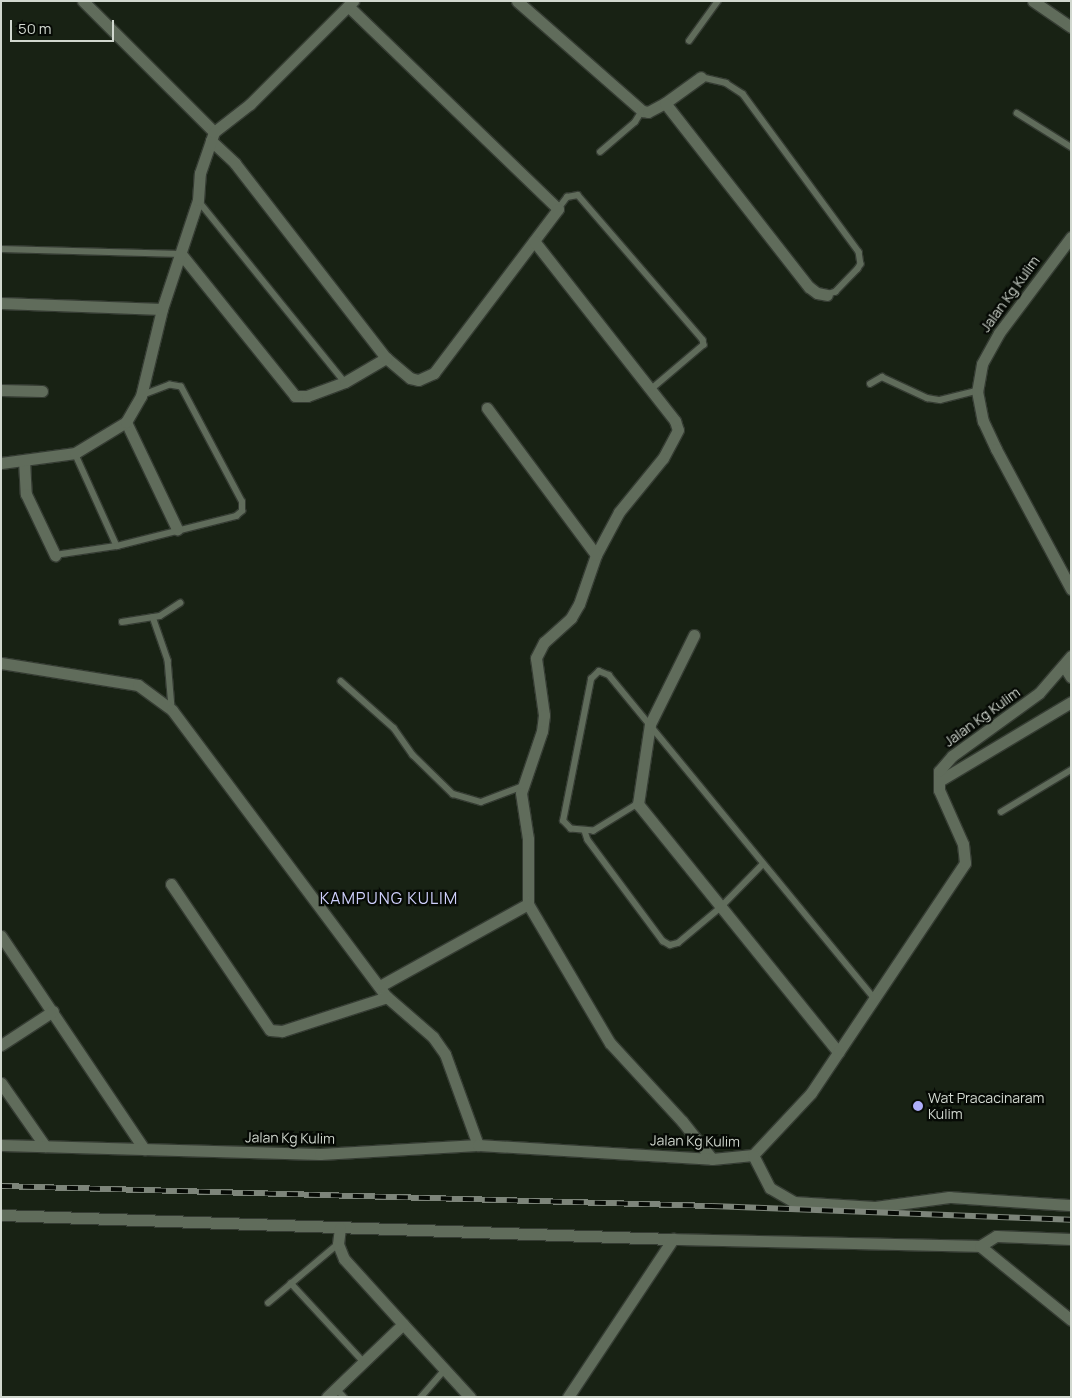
<!DOCTYPE html>
<style>
body{margin:0}
#map{position:relative;width:1072px;height:1398px;overflow:hidden;background:#182214;font-family:Manrope,sans-serif}
div>[style]{position:absolute}
.roads{filter:drop-shadow(1px 0 #353c33) drop-shadow(-1px 0 #353c33) drop-shadow(0 1px #353c33) drop-shadow(0 -1px #353c33)}
.service>*{height:5.5px;margin:-2.75px;padding:0 2.75px;transform-origin:2.75px;border-radius:2.75px;background:#606c5b}
.minor>*{height:11px;margin:-5.5px;padding:0 5.5px;transform-origin:5.5px;border-radius:5.5px;background:#606c5b}
.rail>*{height:5.5px;margin-top:-2.75px;transform-origin:0;background:repeating-linear-gradient(90deg,#060a05 0 11px,#7d857a 0 22px);box-sizing:border-box;border-block:1px solid #7d857a}
.dots>*{width:14px;height:14px;translate:-50% -50%;box-sizing:border-box;border:2px solid #060a05;border-radius:50%}
span{translate:-50% -50%;white-space:nowrap;text-align:center;line-height:1.15;-webkit-text-stroke:4.5px #060a05;paint-order:stroke}
.street-label{font-size:14px;color:#d1d8cf}
.poi-label{font-size:14px;color:#d1d8cf}
.left{translate:0 -50%;text-align:left}
.quarter-label{font-size:16px;color:#cecffb;letter-spacing:1px}
.frame{position:absolute;inset:0;border:2px solid #d1d8cf;pointer-events:none}
.scale{position:absolute;left:10px;top:20px;width:104px;height:22px;box-sizing:border-box;border:2px solid #d1d8cf;border-top:0;padding-left:6px;font-size:15px;line-height:18px;white-space:nowrap;color:#d1d8cf;-webkit-text-stroke:4px #060a05;paint-order:stroke}
</style>
<div id="map">
<div class="roads">
<div class="service">
<div style="left:689px;top:41px;width:49px;rotate:-54.1deg"></div>
<div style="left:701px;top:77px;width:26px;rotate:13deg"></div>
<div style="left:726px;top:83px;width:20px;rotate:33deg"></div>
<div style="left:743px;top:94px;width:196px;rotate:53.7deg"></div>
<div style="left:859px;top:252px;width:12px;rotate:81deg"></div>
<div style="left:861px;top:264px;width:6px;rotate:121deg"></div>
<div style="left:858px;top:269px;width:32px;rotate:134deg"></div>
<div style="left:836px;top:292px;width:9px;rotate:162deg"></div>
<div style="left:1017px;top:113px;width:64px;rotate:32.2deg"></div>
<div style="left:600px;top:152px;width:46px;rotate:-40.6deg"></div>
<div style="left:635px;top:122px;width:13px;rotate:-58deg"></div>
<div style="left:198px;top:200px;width:234px;rotate:51.1deg"></div>
<div style="left:558px;top:209px;width:15px;rotate:-53deg"></div>
<div style="left:567px;top:197px;width:11px;rotate:-10deg"></div>
<div style="left:578px;top:195px;width:191px;rotate:49.2deg"></div>
<div style="left:703px;top:340px;width:5px;rotate:79deg"></div>
<div style="left:704px;top:345px;width:70px;rotate:139.7deg"></div>
<div style="left:1px;top:249px;width:180px;rotate:1.6deg"></div>
<div style="left:870px;top:384px;width:14px;rotate:-30deg"></div>
<div style="left:882px;top:377px;width:50px;rotate:25deg"></div>
<div style="left:927px;top:398px;width:13px;rotate:9deg"></div>
<div style="left:940px;top:400px;width:38px;rotate:-14deg"></div>
<div style="left:75px;top:453px;width:102px;rotate:65.7deg"></div>
<div style="left:55px;top:555px;width:63px;rotate:-8.3deg"></div>
<div style="left:117px;top:546px;width:123px;rotate:-14.1deg"></div>
<div style="left:236px;top:516px;width:8px;rotate:-40deg"></div>
<div style="left:242px;top:511px;width:9px;rotate:-90deg"></div>
<div style="left:242px;top:502px;width:130px;rotate:-117.9deg"></div>
<div style="left:181px;top:387px;width:11px;rotate:-170deg"></div>
<div style="left:170px;top:385px;width:31px;rotate:159deg"></div>
<div style="left:153px;top:617px;width:46px;rotate:70.8deg"></div>
<div style="left:168px;top:660px;width:48px;rotate:85.2deg"></div>
<div style="left:122px;top:622px;width:38px;rotate:-9deg"></div>
<div style="left:160px;top:616px;width:24px;rotate:-33deg"></div>
<div style="left:341px;top:681px;width:71px;rotate:41.6deg"></div>
<div style="left:394px;top:728px;width:33px;rotate:55deg"></div>
<div style="left:413px;top:755px;width:56px;rotate:44.3deg"></div>
<div style="left:453px;top:794px;width:29px;rotate:16deg"></div>
<div style="left:481px;top:802px;width:43px;rotate:-20.6deg"></div>
<div style="left:638px;top:804px;width:52px;rotate:148.5deg"></div>
<div style="left:594px;top:831px;width:23px;rotate:-175deg"></div>
<div style="left:571px;top:829px;width:11px;rotate:-135deg"></div>
<div style="left:563px;top:821px;width:145px;rotate:-78.8deg"></div>
<div style="left:591px;top:679px;width:11px;rotate:-45deg"></div>
<div style="left:599px;top:671px;width:11px;rotate:22deg"></div>
<div style="left:609px;top:675px;width:418px;rotate:50.6deg"></div>
<div style="left:1001px;top:812px;width:82px;rotate:-31deg"></div>
<div style="left:585px;top:831px;width:9px;rotate:72deg"></div>
<div style="left:588px;top:840px;width:126px;rotate:53.4deg"></div>
<div style="left:663px;top:941px;width:8px;rotate:30deg"></div>
<div style="left:670px;top:945px;width:8px;rotate:-14deg"></div>
<div style="left:678px;top:943px;width:56px;rotate:-39.9deg"></div>
<div style="left:721px;top:907px;width:60px;rotate:-45.7deg"></div>
<div style="left:291px;top:1283px;width:106px;rotate:47.3deg"></div>
<div style="left:268px;top:1303px;width:92px;rotate:-40.1deg"></div>
<div style="left:336px;top:1388px;width:12px;rotate:48deg"></div>
<div style="left:421px;top:1397px;width:37px;rotate:-49deg"></div>
</div>
<div class="minor">
<div style="left:83px;top:1px;width:185px;rotate:45deg"></div>
<div style="left:517px;top:1px;width:167px;rotate:41.3deg"></div>
<div style="left:642px;top:111px;width:6px;rotate:9deg"></div>
<div style="left:648px;top:112px;width:19px;rotate:-28deg"></div>
<div style="left:665px;top:103px;width:44px;rotate:-35.8deg"></div>
<div style="left:1033px;top:1px;width:46px;rotate:34.4deg"></div>
<div style="left:348px;top:6px;width:292px;rotate:44deg"></div>
<div style="left:558px;top:209px;width:206px;rotate:127.1deg"></div>
<div style="left:434px;top:373px;width:17px;rotate:156deg"></div>
<div style="left:418px;top:380px;width:8px;rotate:-166deg"></div>
<div style="left:410px;top:378px;width:31px;rotate:-140deg"></div>
<div style="left:665px;top:103px;width:234px;rotate:52deg"></div>
<div style="left:809px;top:287px;width:10px;rotate:37deg"></div>
<div style="left:817px;top:293px;width:10px;rotate:11deg"></div>
<div style="left:1071px;top:237px;width:120px;rotate:126.9deg"></div>
<div style="left:999px;top:333px;width:35px;rotate:119deg"></div>
<div style="left:982px;top:364px;width:27px;rotate:100deg"></div>
<div style="left:977px;top:391px;width:31px;rotate:79deg"></div>
<div style="left:983px;top:421px;width:31px;rotate:65deg"></div>
<div style="left:996px;top:449px;width:159px;rotate:61.8deg"></div>
<div style="left:534px;top:241px;width:229px;rotate:51.9deg"></div>
<div style="left:675px;top:421px;width:9px;rotate:72deg"></div>
<div style="left:678px;top:430px;width:32px;rotate:118deg"></div>
<div style="left:663px;top:458px;width:70px;rotate:129.2deg"></div>
<div style="left:619px;top:512px;width:49px;rotate:118.1deg"></div>
<div style="left:596px;top:555px;width:52px;rotate:109.1deg"></div>
<div style="left:579px;top:604px;width:16px;rotate:120deg"></div>
<div style="left:571px;top:618px;width:36px;rotate:138deg"></div>
<div style="left:544px;top:642px;width:18px;rotate:117deg"></div>
<div style="left:536px;top:658px;width:58px;rotate:82deg"></div>
<div style="left:544px;top:715px;width:16px;rotate:97deg"></div>
<div style="left:542px;top:731px;width:65px;rotate:108.7deg"></div>
<div style="left:521px;top:793px;width:47px;rotate:81.3deg"></div>
<div style="left:528px;top:839px;width:65px;rotate:90deg"></div>
<div style="left:528px;top:904px;width:161px;rotate:59.5deg"></div>
<div style="left:610px;top:1043px;width:106px;rotate:47.3deg"></div>
<div style="left:682px;top:1121px;width:48px;rotate:51.7deg"></div>
<div style="left:181px;top:254px;width:182px;rotate:51.2deg"></div>
<div style="left:295px;top:396px;width:12px"></div>
<div style="left:307px;top:396px;width:40px;rotate:-20.2deg"></div>
<div style="left:345px;top:382px;width:48px;rotate:-30.3deg"></div>
<div style="left:386px;top:358px;width:247px;rotate:-127.8deg"></div>
<div style="left:235px;top:163px;width:33px;rotate:-137deg"></div>
<div style="left:1px;top:303px;width:161px;rotate:2.1deg"></div>
<div style="left:1px;top:390px;width:41px;rotate:1.4deg"></div>
<div style="left:487px;top:408px;width:183px;rotate:53.4deg"></div>
<div style="left:126px;top:422px;width:119px;rotate:64.5deg"></div>
<div style="left:24px;top:460px;width:34px;rotate:87deg"></div>
<div style="left:26px;top:494px;width:68px;rotate:64.6deg"></div>
<div style="left:1px;top:463px;width:75px;rotate:-7.7deg"></div>
<div style="left:75px;top:453px;width:60px;rotate:-31.3deg"></div>
<div style="left:126px;top:422px;width:30px;rotate:-60deg"></div>
<div style="left:141px;top:396px;width:89px;rotate:-76.4deg"></div>
<div style="left:162px;top:309px;width:115px;rotate:-71.7deg"></div>
<div style="left:198px;top:200px;width:27px;rotate:-86deg"></div>
<div style="left:200px;top:173px;width:43px;rotate:-71.1deg"></div>
<div style="left:214px;top:132px;width:46px;rotate:-37.9deg"></div>
<div style="left:250px;top:104px;width:146px;rotate:-45deg"></div>
<div style="left:694px;top:635px;width:99px;rotate:116.3deg"></div>
<div style="left:650px;top:724px;width:81px;rotate:98.5deg"></div>
<div style="left:638px;top:804px;width:319px;rotate:51.1deg"></div>
<div style="left:1px;top:663px;width:139px;rotate:9.1deg"></div>
<div style="left:138px;top:685px;width:42px;rotate:36.3deg"></div>
<div style="left:172px;top:710px;width:359px;rotate:53.2deg"></div>
<div style="left:387px;top:997px;width:61px;rotate:41deg"></div>
<div style="left:433px;top:1037px;width:21px;rotate:55deg"></div>
<div style="left:445px;top:1054px;width:97px;rotate:70.1deg"></div>
<div style="left:1064px;top:666px;width:13px;rotate:58deg"></div>
<div style="left:939px;top:781px;width:154px;rotate:-30.9deg"></div>
<div style="left:171px;top:884px;width:176px;rotate:55.9deg"></div>
<div style="left:270px;top:1030px;width:12px;rotate:5deg"></div>
<div style="left:282px;top:1031px;width:110px;rotate:-17.9deg"></div>
<div style="left:1px;top:936px;width:257px;rotate:56.1deg"></div>
<div style="left:380px;top:986px;width:169px;rotate:-29deg"></div>
<div style="left:1px;top:1045px;width:62px;rotate:-33.2deg"></div>
<div style="left:1px;top:1083px;width:77px;rotate:55.1deg"></div>
<div style="left:1px;top:1145px;width:319px;rotate:1.6deg"></div>
<div style="left:320px;top:1154px;width:158px;rotate:-3.3deg"></div>
<div style="left:478px;top:1145px;width:234px;rotate:3.4deg"></div>
<div style="left:712px;top:1159px;width:41px;rotate:-5.6deg"></div>
<div style="left:753px;top:1155px;width:85px;rotate:-46.9deg"></div>
<div style="left:811px;top:1093px;width:277px;rotate:-56.2deg"></div>
<div style="left:965px;top:863px;width:19px;rotate:-96deg"></div>
<div style="left:963px;top:844px;width:59px;rotate:-114deg"></div>
<div style="left:939px;top:790px;width:19px;rotate:-90deg"></div>
<div style="left:939px;top:771px;width:20px;rotate:-49deg"></div>
<div style="left:952px;top:756px;width:107px;rotate:-35.9deg"></div>
<div style="left:1039px;top:693px;width:49px;rotate:-49.1deg"></div>
<div style="left:753px;top:1155px;width:37px;rotate:63deg"></div>
<div style="left:770px;top:1188px;width:28px;rotate:30deg"></div>
<div style="left:794px;top:1202px;width:81px;rotate:3.5deg"></div>
<div style="left:875px;top:1207px;width:75px;rotate:-7.7deg"></div>
<div style="left:949px;top:1197px;width:122px;rotate:3.8deg"></div>
<div style="left:1px;top:1215px;width:672px;rotate:2.05deg"></div>
<div style="left:673px;top:1239px;width:307px;rotate:1.3deg"></div>
<div style="left:980px;top:1246px;width:117px;rotate:39.1deg"></div>
<div style="left:980px;top:1246px;width:19px;rotate:-32deg"></div>
<div style="left:996px;top:1236px;width:75px;rotate:2.3deg"></div>
<div style="left:403px;top:1324px;width:99px;rotate:47.5deg"></div>
<div style="left:327px;top:1397px;width:105px;rotate:-43.8deg"></div>
<div style="left:403px;top:1324px;width:88px;rotate:-132.2deg"></div>
<div style="left:344px;top:1259px;width:16px;rotate:-112deg"></div>
<div style="left:338px;top:1244px;width:16px;rotate:-83deg"></div>
<div style="left:568px;top:1397px;width:190px;rotate:-56.4deg"></div>
</div>
</div>
<div class="rail">
<div style="left:1px;top:1186px;width:711px;rotate:1.61deg"></div>
<div style="left:712px;top:1206px;width:359px;rotate:2.2deg"></div>
</div>
<div class="dots">
<div style="left:918px;top:1106px;background:#aeaefa"></div>
</div>
<div class="street-label">
<span style="left:1010px;top:294px;rotate:-54deg">Jalan Kg Kulim</span>
<span style="left:982px;top:717px;rotate:-36deg">Jalan Kg Kulim</span>
<span style="left:290px;top:1138px;rotate:1deg">Jalan Kg Kulim</span>
<span style="left:695px;top:1141px;rotate:1deg">Jalan Kg Kulim</span>
</div>
<div class="poi-label">
<span class="left" style="left:928px;top:1106px">Wat Pracacinaram<br>Kulim</span>
</div>
<div class="quarter-label">
<span style="left:389px;top:898px">KAMPUNG KULIM</span>
</div>
<div class="frame"></div>
<div class="scale">50 m</div>
</div>
